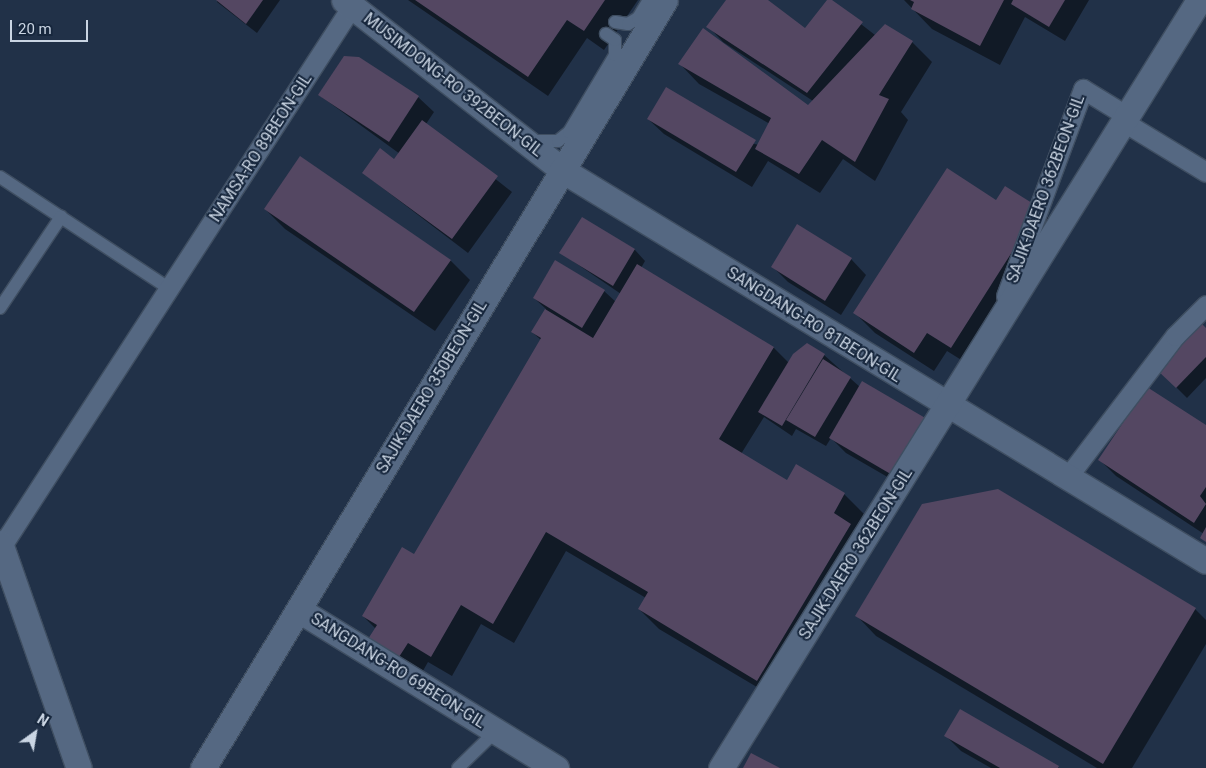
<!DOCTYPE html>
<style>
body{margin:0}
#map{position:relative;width:1206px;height:768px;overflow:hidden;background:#213148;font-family:Roboto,sans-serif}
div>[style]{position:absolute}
.shadow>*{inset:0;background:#0007}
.building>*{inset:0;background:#544762}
.roads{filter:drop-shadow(1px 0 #3f4e61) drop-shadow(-1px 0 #3f4e61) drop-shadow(0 1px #3f4e61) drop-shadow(0 -1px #3f4e61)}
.service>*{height:12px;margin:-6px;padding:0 6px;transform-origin:6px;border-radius:6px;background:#556882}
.pedestrian>*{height:19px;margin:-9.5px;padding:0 9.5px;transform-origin:9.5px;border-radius:9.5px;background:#556882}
.minor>*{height:25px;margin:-12.5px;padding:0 12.5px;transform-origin:12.5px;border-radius:12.5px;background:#556882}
span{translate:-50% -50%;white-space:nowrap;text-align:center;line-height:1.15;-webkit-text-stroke:4px #17273d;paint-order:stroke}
.street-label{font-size:16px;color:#cad5e3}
.north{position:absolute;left:10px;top:708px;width:50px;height:50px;-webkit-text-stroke:4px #17273d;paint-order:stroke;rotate:32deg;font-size:14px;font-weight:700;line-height:20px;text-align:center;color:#cad5e3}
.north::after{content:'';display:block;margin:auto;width:18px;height:22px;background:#cad5e3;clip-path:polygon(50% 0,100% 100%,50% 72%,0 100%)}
.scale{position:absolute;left:10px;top:20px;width:78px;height:22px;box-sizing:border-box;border:2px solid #cad5e3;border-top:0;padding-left:6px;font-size:15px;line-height:18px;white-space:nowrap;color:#cad5e3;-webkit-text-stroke:4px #17273d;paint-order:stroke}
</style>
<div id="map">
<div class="shadow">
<div style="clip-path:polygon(280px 0,257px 33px,217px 2px,218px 0)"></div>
<div style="clip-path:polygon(408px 0,638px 0,604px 50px,587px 38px,548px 96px)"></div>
<div style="clip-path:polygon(727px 0,765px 0,805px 29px,830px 0,875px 35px,912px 42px,932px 62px,901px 112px,908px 120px,875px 181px,843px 159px,820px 193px,768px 161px,752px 187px,664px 134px,648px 119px,759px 145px,770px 124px,699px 84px,680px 64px,808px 106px,813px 101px,723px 42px,708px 26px)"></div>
<div style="clip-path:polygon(904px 0,1089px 0,1065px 41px,1025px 17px,1000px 65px,932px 29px)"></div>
<div style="clip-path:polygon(319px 95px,418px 97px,434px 112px,426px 124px,512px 192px,468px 253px,363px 173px,395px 160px,400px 154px)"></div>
<div style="clip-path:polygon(265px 209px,450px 260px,470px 280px,435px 331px,285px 229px)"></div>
<div style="clip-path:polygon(1039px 209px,1059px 229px,971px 366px,947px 351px,934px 371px,875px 333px,855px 313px)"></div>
<div style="clip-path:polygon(582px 218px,635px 250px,645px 261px,641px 268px,774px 348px,789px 363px,824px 355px,860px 387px,942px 435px,910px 490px,846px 453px,831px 438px,826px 446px,796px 429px,792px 436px,764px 417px,741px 454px,787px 482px,797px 466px,844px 494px,864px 514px,777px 699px,659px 629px,639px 609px,646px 598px,566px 551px,514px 643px,481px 624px,452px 676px,428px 662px,420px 676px,390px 659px,376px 629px,363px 616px,414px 556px,541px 340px,532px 332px,546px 309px,534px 298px,604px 291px,616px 302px,621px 294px,561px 253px)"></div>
<div style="clip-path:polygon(851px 259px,866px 275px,841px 315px,788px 282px,772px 266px)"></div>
<div style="clip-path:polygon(1206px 329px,1206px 378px,1187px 398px,1169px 380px)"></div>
<div style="clip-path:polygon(1206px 427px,1206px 542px,1204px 534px,1116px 476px,1100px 460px)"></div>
<div style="clip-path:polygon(1195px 609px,1206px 620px,1206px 644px,1132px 768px,1097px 768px,876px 636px,857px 616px)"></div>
<div style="clip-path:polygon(946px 736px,1058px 767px,1059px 768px,991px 768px,961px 751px)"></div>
</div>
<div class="building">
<div style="clip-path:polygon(216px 0,263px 0,246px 24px)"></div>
<div style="clip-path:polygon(415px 0,605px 0,584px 31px,567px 20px,528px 77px)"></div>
<div style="clip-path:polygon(726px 0,768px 0,805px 28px,827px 0,832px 0,863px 22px,807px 93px,706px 27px)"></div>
<div style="clip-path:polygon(910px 0,1004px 0,980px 46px,911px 9px,914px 2px)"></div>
<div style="clip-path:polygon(1013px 0,1065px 0,1049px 27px,1011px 4px)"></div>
<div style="clip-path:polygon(885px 24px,913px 41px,879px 95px,889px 99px,855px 162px,822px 140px,799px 174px,755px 149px,771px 118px,678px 64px,703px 28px,808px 105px)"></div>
<div style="clip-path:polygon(344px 56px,359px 57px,419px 96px,389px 142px,318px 95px)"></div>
<div style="clip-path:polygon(666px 87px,756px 140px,736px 172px,647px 119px)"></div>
<div style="clip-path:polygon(422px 120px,498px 176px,452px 239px,362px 173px,380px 148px,394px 159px)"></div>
<div style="clip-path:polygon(300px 156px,451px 260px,414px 312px,264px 209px)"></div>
<div style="clip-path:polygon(947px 168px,996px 200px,1005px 186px,1040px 208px,951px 348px,927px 333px,914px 353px,853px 313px)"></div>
<div style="clip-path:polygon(582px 217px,635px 249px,613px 286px,559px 253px)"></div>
<div style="clip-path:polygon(797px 224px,852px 258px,825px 301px,771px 267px)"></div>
<div style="clip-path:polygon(555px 260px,605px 290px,582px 328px,533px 298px)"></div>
<div style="clip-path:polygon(637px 264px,774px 347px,719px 439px,787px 480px,796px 464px,845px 493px,834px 513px,851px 524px,757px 681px,638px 609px,648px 592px,546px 532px,493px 624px,461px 605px,431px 657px,408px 643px,399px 657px,368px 639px,377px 625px,362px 616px,402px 547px,414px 554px,541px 338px,531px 332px,545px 309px,593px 338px)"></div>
<div style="clip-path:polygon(1201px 323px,1206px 328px,1206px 357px,1176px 388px,1157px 370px)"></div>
<div style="clip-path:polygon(807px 343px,825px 354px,782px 426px,758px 412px,793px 354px)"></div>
<div style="clip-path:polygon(823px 359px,851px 377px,815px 437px,786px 420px)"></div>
<div style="clip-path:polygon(862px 381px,927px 419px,894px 476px,829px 438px)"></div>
<div style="clip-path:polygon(1147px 387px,1206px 425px,1206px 487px,1200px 496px,1206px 504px,1194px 523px,1098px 460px)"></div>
<div style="clip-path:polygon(998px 489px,1196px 608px,1103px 764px,855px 616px,922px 504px)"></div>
<div style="clip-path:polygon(1206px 527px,1206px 542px,1200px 538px)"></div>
<div style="clip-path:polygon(960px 709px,1059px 766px,1058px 768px,1000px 768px,944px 736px)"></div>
<div style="clip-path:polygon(751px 753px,780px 768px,743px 768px)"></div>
</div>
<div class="roads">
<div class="service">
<div style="left:615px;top:22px;width:13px;rotate:9deg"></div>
<div style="left:628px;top:24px;width:12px;rotate:-31deg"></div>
<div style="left:638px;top:18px;width:21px;rotate:-59deg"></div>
<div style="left:531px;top:141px;width:27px"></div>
<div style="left:558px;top:141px;width:14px;rotate:-39deg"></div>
<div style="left:569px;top:132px;width:90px;rotate:-59.1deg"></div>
<div style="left:615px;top:55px;width:15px;rotate:-90deg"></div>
<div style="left:615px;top:40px;width:11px;rotate:-146deg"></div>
<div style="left:0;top:177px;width:204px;rotate:33.4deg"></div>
<div style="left:0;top:308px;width:110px;rotate:-56.2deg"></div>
<div style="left:458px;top:768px;width:53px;rotate:-44.2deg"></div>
</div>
<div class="pedestrian">
<div style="left:1124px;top:122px;width:96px;rotate:31.4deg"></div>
<div style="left:1006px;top:296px;width:221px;rotate:-69.6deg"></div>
<div style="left:1083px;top:89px;width:52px;rotate:31.5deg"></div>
<div style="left:1066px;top:479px;width:180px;rotate:-52.7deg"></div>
<div style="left:1175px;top:336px;width:44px;rotate:-45deg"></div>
<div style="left:3px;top:544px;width:641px;rotate:-57.03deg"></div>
</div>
<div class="minor">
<div style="left:344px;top:0;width:276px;rotate:37.9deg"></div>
<div style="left:562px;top:170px;width:753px;rotate:31.26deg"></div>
<div style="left:0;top:543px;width:238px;rotate:70.7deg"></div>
<div style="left:299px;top:610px;width:302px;rotate:31.6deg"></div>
<div style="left:203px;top:768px;width:896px;rotate:-58.97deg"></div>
<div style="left:721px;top:768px;width:905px;rotate:-58.1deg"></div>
</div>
</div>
<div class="street-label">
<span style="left:453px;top:85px;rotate:38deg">MUSIMDONG-RO 392BEON-GIL</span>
<span style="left:261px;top:148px;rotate:-57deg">NAMSA-RO 89BEON-GIL</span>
<span style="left:1046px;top:189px;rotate:-70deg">SAJIK-DAERO 362BEON-GIL</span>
<span style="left:814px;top:325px;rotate:32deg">SANGDANG-RO 81BEON-GIL</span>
<span style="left:432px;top:387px;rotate:-59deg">SAJIK-DAERO 350BEON-GIL</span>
<span style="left:856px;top:554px;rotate:-58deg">SAJIK-DAERO 362BEON-GIL</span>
<span style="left:398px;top:671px;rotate:32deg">SANGDANG-RO 69BEON-GIL</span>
</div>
<div class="north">N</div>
<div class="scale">20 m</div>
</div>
